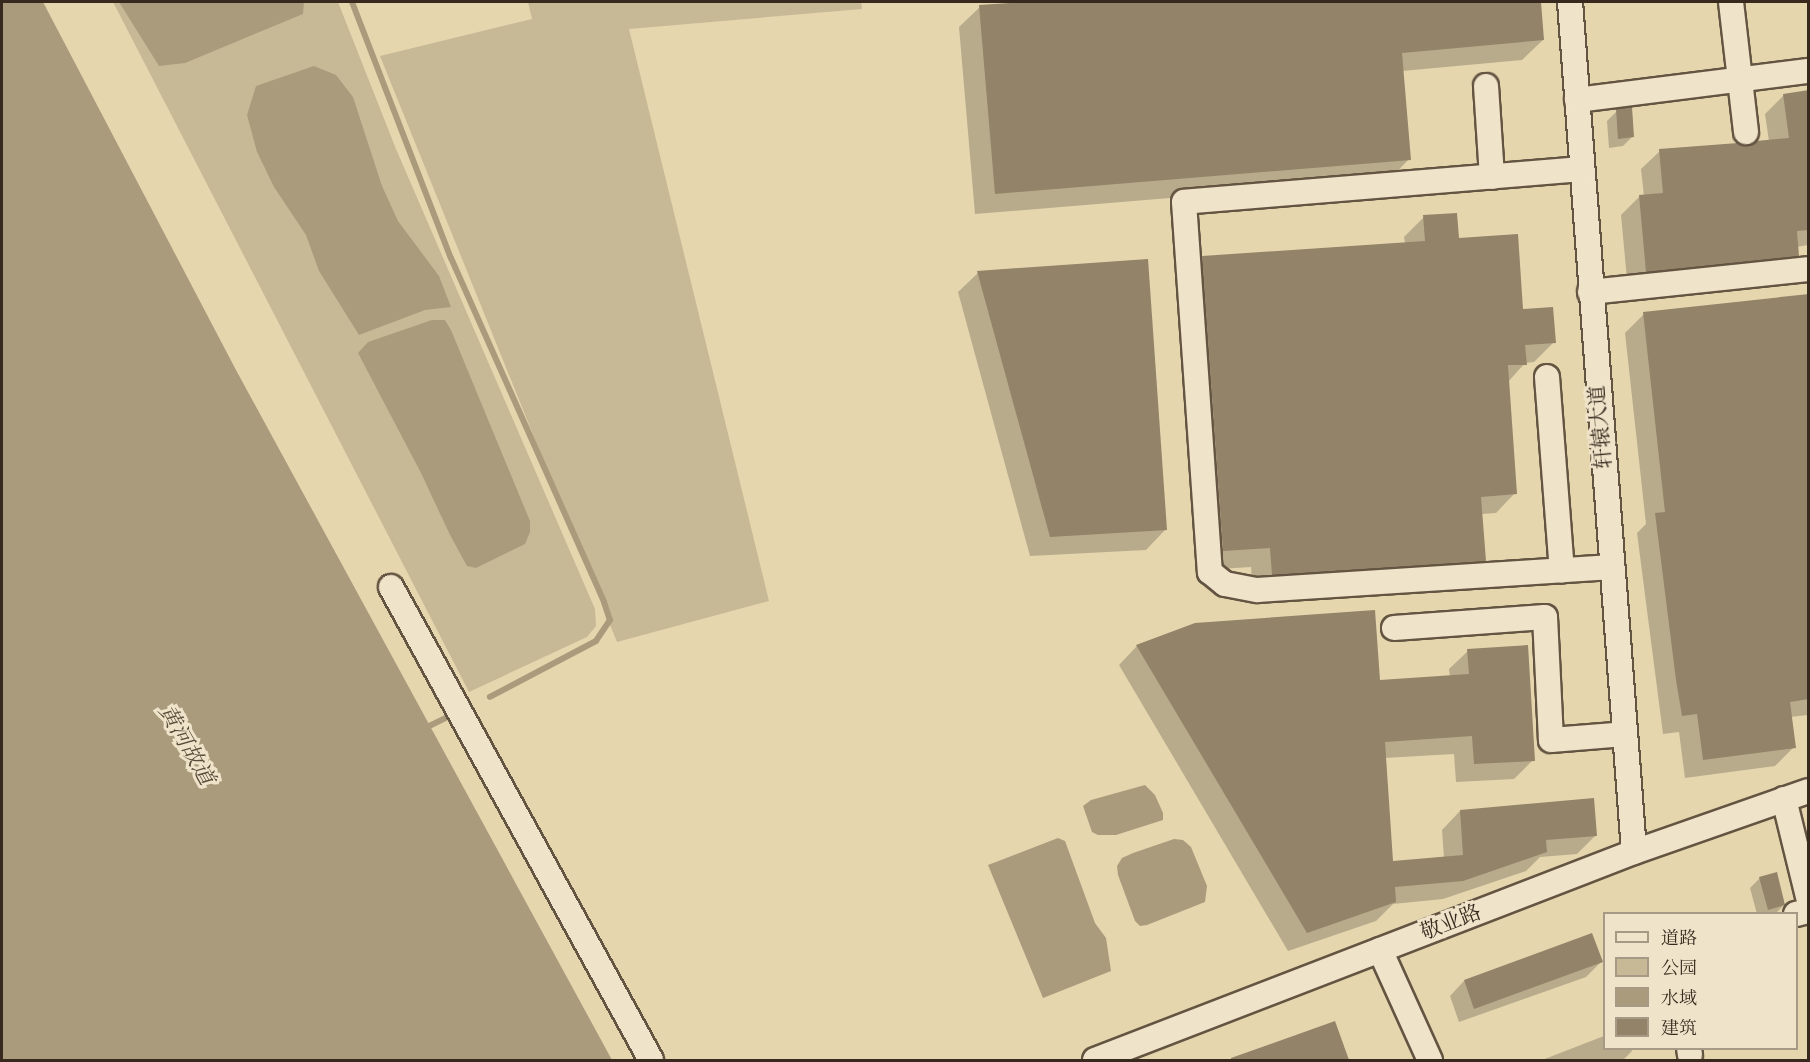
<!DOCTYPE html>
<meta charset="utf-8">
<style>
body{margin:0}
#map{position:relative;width:1810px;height:1062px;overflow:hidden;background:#e6d6ae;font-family:Cardo,"Noto Serif SC",serif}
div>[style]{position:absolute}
.green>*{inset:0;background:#c8b996}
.water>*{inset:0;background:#ab9b7d}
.shadow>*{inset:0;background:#0003}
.stream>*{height:6px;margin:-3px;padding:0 3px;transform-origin:3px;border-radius:3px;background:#ab9b7d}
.building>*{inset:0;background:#928369}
.roads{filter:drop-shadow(2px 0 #645442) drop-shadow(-2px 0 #645442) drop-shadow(0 2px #645442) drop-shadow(0 -2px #645442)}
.minor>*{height:24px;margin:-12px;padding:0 12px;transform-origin:12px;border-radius:12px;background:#efe4ca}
span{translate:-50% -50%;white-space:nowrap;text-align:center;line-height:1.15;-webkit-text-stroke:6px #efe4ca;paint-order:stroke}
.street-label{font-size:21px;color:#38291e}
.water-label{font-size:22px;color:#5a4b3a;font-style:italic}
.frame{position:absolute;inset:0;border:3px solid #38291e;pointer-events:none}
.legend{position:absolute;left:1603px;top:912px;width:195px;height:138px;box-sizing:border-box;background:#efe4ca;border:2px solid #a69985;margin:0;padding:8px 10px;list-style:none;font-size:18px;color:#38291e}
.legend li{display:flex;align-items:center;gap:12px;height:30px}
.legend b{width:30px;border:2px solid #a69985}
</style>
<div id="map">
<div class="green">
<div style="clip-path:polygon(113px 2px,338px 2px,396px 149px,595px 609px,596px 626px,587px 637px,469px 692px)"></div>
<div style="clip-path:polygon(528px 2px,861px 2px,862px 9px,629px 29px,769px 601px,617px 642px,380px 56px,532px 19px)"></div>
</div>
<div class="water">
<div style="clip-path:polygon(2px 2px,43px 2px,236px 370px,612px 1060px,2px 1060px)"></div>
<div style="clip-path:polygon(119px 2px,304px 2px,303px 14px,185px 63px,159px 66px)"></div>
<div style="clip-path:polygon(314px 66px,336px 75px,353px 97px,382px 186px,398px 221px,439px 276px,451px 307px,425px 310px,359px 335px,319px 271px,306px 235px,274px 187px,257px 152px,247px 115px,256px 86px)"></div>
<div style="clip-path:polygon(432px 320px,445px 320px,451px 330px,530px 521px,530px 532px,525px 544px,476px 568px,467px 566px,450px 535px,421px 473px,358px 353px,368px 342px)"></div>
<div style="clip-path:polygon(1145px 785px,1155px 795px,1163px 813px,1163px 820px,1116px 835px,1098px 835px,1092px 832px,1083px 806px,1091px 800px)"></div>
<div style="clip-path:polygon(1058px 838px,1065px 841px,1095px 923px,1106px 938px,1111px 971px,1043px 998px,988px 865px)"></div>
<div style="clip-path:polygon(1174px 839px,1183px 840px,1191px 847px,1207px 886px,1205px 902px,1147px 925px,1140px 926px,1135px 921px,1118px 875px,1117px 866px,1122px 858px,1133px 853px)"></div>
</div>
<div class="shadow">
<div style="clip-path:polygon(1044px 2px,1539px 2px,1543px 40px,1522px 60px,1402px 71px,1409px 159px,1389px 180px,975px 214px,959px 27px,980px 7px)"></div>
<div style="clip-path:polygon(1808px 92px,1808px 245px,1796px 247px,1797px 255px,1778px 274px,1628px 290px,1621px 215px,1639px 197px,1644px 196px,1641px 169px,1660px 151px,1747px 148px,1769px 141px,1765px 114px,1784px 95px)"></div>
<div style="clip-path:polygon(1617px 111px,1632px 137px,1623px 146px,1609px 148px,1607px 121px)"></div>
<div style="clip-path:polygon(1424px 217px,1457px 240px,1521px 311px,1554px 342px,1534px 362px,1525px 363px,1508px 382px,1515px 493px,1496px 513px,1481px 514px,1484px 560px,1464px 580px,1253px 594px,1251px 567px,1204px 570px,1183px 277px,1203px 257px,1405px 243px,1404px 237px)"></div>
<div style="clip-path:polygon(978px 273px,1165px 530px,1146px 550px,1030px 556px,958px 292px)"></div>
<div style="clip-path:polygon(1808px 301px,1808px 715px,1790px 717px,1794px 747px,1775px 766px,1685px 778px,1679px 732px,1663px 734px,1637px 533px,1646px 524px,1625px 333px,1644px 314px)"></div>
<div style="clip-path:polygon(1137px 646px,1378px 682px,1450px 677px,1449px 669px,1468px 651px,1533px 760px,1514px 779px,1456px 782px,1454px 754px,1384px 758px,1392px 862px,1444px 858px,1442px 830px,1460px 811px,1596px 835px,1577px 854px,1540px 857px,1526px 871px,1443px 899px,1393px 904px,1376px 921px,1288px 951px,1119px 665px)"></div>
<div style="clip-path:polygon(1760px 878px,1783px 906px,1775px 914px,1757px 914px,1750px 888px)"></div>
<div style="clip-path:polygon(1601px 962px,1586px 977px,1459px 1022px,1450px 996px,1464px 981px)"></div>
<div style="clip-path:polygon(1334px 1023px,1347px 1060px,1230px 1060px)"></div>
<div style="clip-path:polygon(1604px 1036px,1604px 1048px,1631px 1048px,1632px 1051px,1623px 1060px,1542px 1060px)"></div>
</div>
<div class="stream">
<div style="left:352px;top:2px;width:274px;rotate:68.9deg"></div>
<div style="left:451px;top:258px;width:376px;rotate:66deg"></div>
<div style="left:604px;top:602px;width:19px;rotate:72deg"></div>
<div style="left:610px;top:620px;width:25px;rotate:124deg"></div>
<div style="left:596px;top:641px;width:120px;rotate:152.2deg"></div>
<div style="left:423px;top:729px;width:34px;rotate:-26deg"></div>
</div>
<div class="building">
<div style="clip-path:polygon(1025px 2px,1541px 2px,1544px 40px,1402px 53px,1411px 160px,995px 194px,979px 5px)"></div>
<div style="clip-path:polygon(1809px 90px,1809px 230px,1797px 231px,1799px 256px,1646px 272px,1639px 195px,1663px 193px,1659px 149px,1738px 143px,1747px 146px,1756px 141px,1789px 138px,1783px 94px)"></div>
<div style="clip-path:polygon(1632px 107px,1634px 137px,1618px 139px,1616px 109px)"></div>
<div style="clip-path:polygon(1457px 213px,1459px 238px,1518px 234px,1523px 309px,1553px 307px,1556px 343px,1525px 345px,1527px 365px,1508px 365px,1517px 494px,1481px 497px,1486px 561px,1272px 575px,1270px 548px,1223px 551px,1202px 256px,1425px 241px,1423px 215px)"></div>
<div style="clip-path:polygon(1148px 259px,1167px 530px,1050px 537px,977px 271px)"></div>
<div style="clip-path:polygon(1809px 294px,1809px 699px,1790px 702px,1796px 748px,1703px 760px,1697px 714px,1682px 716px,1676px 680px,1655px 513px,1665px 512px,1643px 312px)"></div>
<div style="clip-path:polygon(1375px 610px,1380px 680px,1469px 674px,1467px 649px,1528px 645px,1535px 761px,1474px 764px,1472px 736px,1385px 742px,1393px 861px,1463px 855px,1460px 810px,1594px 798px,1597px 836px,1546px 840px,1547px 852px,1463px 881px,1395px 887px,1396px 902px,1307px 933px,1136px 645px,1195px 623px)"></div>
<div style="clip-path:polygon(1777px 872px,1785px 905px,1768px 910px,1759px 877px)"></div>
<div style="clip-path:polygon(1592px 933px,1603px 962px,1474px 1009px,1464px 980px)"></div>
<div style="clip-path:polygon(1335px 1021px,1349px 1060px,1231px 1060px,1231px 1058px)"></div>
</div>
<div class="roads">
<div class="minor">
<div style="left:1570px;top:2px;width:852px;rotate:85.69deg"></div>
<div style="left:1731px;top:2px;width:131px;rotate:83.4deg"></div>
<div style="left:1486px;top:86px;width:91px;rotate:86.2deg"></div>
<div style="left:1577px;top:100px;width:233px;rotate:-7.2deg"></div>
<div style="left:1582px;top:169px;width:399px;rotate:175.3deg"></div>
<div style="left:1184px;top:202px;width:371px;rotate:86deg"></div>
<div style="left:1210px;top:572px;width:19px;rotate:39deg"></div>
<div style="left:1225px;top:584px;width:33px;rotate:11deg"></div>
<div style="left:1257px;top:590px;width:356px;rotate:-3.7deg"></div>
<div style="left:1590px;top:292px;width:219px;rotate:-6deg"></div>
<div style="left:1547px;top:377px;width:194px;rotate:85.6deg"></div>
<div style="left:391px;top:587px;width:540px;rotate:61.2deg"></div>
<div style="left:1394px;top:628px;width:151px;rotate:-4.2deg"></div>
<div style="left:1545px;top:617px;width:123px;rotate:87.2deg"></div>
<div style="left:1551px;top:740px;width:74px;rotate:-4.6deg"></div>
<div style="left:1784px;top:799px;width:101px;rotate:76.2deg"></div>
<div style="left:1796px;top:914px;width:12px;rotate:-14deg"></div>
<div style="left:1380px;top:950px;width:121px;rotate:65.6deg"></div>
<div style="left:1689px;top:1048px;width:7px;rotate:82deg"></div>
<div style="left:1095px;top:1060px;width:578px;rotate:-21.1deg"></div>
<div style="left:1634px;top:852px;width:184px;rotate:-19.3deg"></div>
</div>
</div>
<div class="street-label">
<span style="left:1601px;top:427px;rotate:-95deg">轩辕大道</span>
<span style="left:1451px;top:923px;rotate:-21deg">敬业路</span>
</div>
<div class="water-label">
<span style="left:186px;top:745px;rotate:60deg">黄河故道</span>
</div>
<div class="frame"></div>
<ul class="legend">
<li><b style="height:8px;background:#efe4ca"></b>道路</li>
<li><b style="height:16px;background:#c8b996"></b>公园</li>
<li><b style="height:16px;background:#ab9b7d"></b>水域</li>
<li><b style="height:16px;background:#928369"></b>建筑</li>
</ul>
</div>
